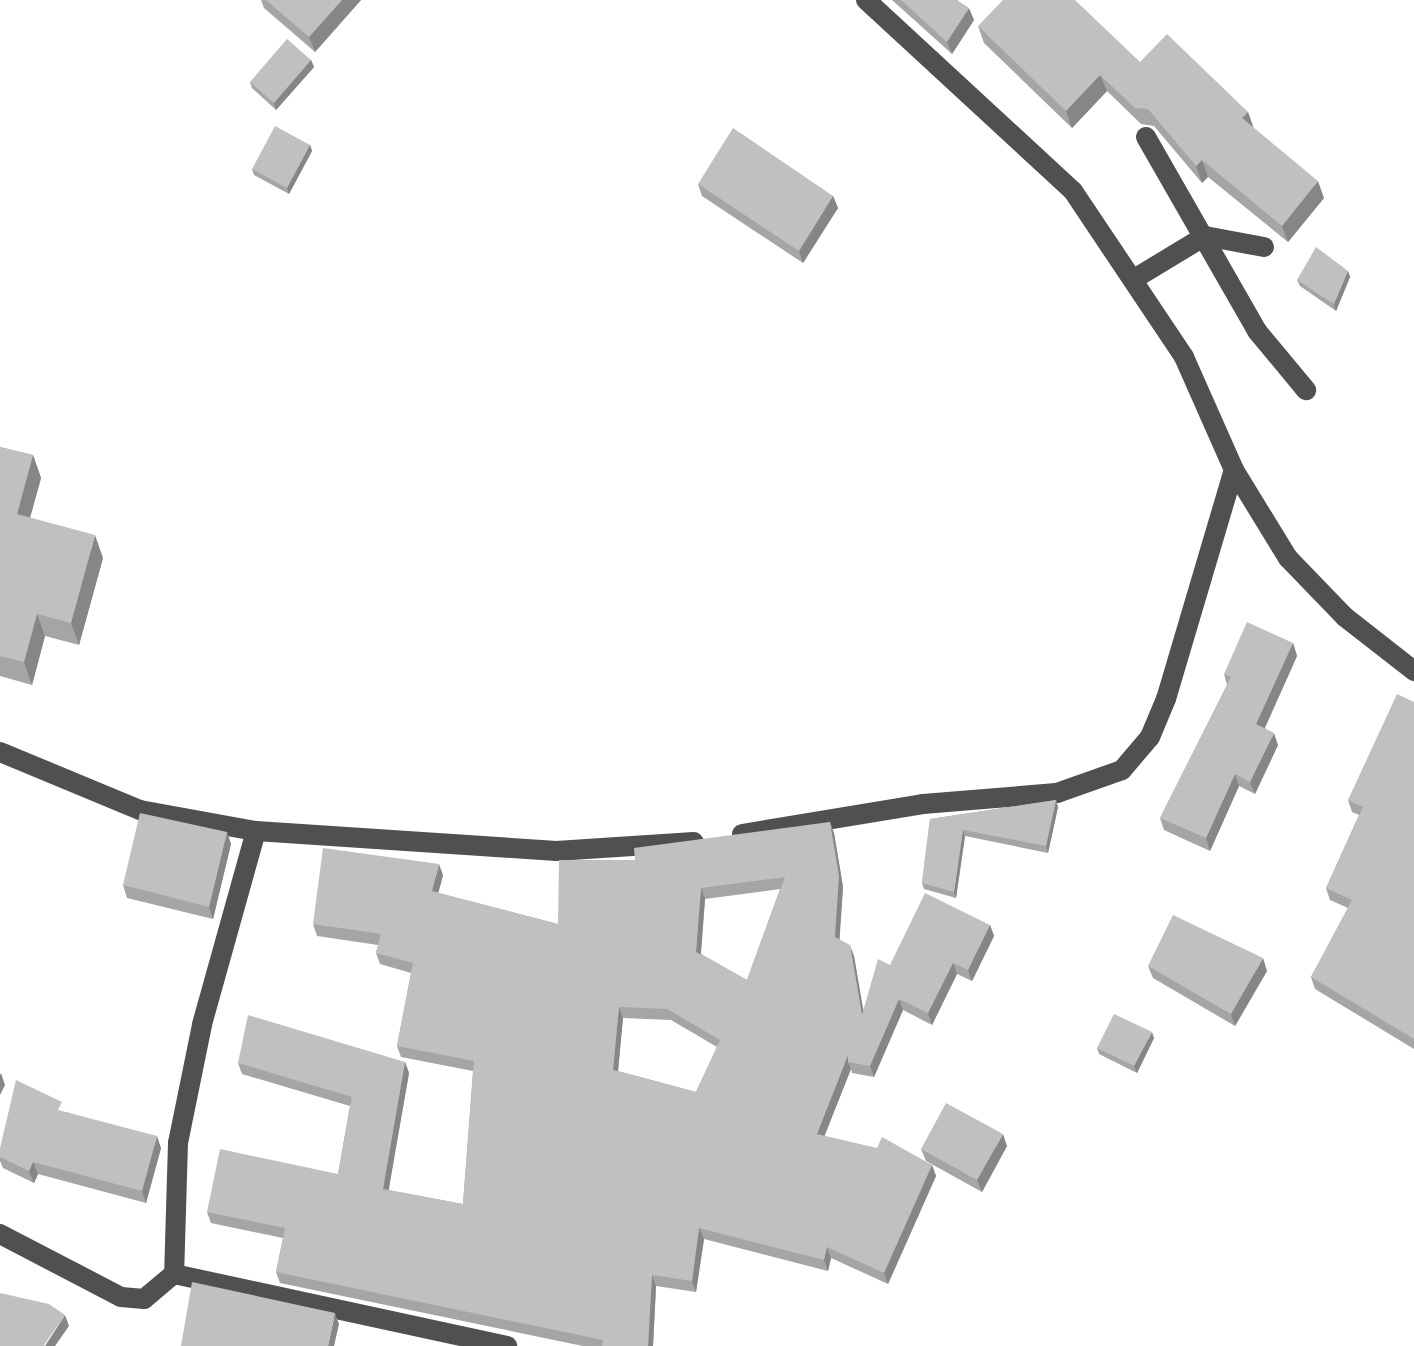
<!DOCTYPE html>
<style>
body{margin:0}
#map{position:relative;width:1414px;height:1346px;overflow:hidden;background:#fff;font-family:"Varela Round",sans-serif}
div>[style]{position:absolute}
.service>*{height:20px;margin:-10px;padding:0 10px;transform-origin:10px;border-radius:10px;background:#505050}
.minor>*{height:20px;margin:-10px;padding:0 10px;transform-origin:10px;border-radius:10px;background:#505050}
.tertiary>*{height:20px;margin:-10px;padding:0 10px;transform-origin:10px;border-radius:10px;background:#505050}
.wall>*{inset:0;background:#a5a5a5}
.shaded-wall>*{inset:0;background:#868686}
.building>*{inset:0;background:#c0c0c0}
span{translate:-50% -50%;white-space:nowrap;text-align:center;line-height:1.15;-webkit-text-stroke:8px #fff;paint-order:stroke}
</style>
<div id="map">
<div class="service">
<div style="left:1146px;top:137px;width:224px;rotate:60.2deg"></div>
<div style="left:1257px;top:331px;width:77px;rotate:50.3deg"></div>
<div style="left:1134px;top:279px;width:83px;rotate:-31.2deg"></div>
<div style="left:1205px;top:236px;width:60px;rotate:10.6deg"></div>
</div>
<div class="minor">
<div style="left:0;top:752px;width:152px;rotate:22.5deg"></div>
<div style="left:140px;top:810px;width:118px;rotate:10.3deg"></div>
<div style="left:256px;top:831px;width:301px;rotate:3.8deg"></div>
<div style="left:556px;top:851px;width:138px;rotate:-3.7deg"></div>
<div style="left:256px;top:831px;width:201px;rotate:105.6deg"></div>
<div style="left:202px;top:1025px;width:120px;rotate:101.5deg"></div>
<div style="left:178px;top:1143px;width:131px;rotate:91.7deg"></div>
<div style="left:174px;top:1274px;width:341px;rotate:12.2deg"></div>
<div style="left:742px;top:834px;width:183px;rotate:-9.4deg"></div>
<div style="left:923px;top:804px;width:134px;rotate:-4.7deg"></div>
<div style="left:1057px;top:793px;width:69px;rotate:-19.5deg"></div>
<div style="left:1122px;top:770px;width:43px;rotate:-49.7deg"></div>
<div style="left:1150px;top:737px;width:41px;rotate:-67.2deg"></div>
<div style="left:1166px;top:699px;width:239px;rotate:-73.5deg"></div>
<div style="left:0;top:1234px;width:136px;rotate:27.5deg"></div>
<div style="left:121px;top:1297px;width:23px;rotate:5deg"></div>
<div style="left:144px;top:1299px;width:39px;rotate:-40deg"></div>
</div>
<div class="tertiary">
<div style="left:866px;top:0;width:282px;rotate:42.7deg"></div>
<div style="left:1073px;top:191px;width:200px;rotate:56.2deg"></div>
<div style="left:1184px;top:357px;width:124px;rotate:66.1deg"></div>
<div style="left:1234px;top:470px;width:103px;rotate:58.5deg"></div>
<div style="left:1288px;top:558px;width:82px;rotate:46deg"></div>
<div style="left:1345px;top:617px;width:88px;rotate:38deg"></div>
</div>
<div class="wall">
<div style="clip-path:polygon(261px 0,361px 0,315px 52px,264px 8px)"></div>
<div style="clip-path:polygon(892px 0,957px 0,974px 20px,952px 54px)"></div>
<div style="clip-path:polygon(978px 26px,1248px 112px,1253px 128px,1324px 198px,1288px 242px,1208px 177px,1202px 183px,1154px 126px,1141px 124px,1107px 91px,1072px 128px,984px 43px)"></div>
<div style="clip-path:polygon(311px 60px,314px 67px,276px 110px,252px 88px,250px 82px)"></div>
<div style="clip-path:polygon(310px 145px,312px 151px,289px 194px,254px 175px,252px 169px)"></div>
<div style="clip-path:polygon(698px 184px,833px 196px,838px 208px,803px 263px,702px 196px)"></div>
<div style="clip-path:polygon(1348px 271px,1350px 277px,1336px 311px,1300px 286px,1297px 280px)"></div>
<div style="clip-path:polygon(0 447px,33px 455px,41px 478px,30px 518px,103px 558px,79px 645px,45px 636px,32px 685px,0 676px)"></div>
<div style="clip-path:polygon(1293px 643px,1297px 656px,1265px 728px,1278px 745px,1255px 794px,1239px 786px,1210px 851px,1164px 830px,1160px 818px,1227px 685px,1224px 674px)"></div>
<div style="clip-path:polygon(1414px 702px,1414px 1049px,1315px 989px,1311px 977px,1348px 908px,1330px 900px,1326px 888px,1359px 815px,1352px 812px,1348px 800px)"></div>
<div style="clip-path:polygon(1056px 800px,1058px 807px,1048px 853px,965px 836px,956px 898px,924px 889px,922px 883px,930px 819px)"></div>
<div style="clip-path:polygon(evenodd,830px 822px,834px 833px,843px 887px,839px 939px,854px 956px,863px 1010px,890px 965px,990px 925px,994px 936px,972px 981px,957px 974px,932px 1025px,903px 1010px,874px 1077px,852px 1073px,851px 1069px,824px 1136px,932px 1165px,936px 1176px,888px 1284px,831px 1258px,828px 1271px,704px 1239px,696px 1292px,656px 1286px,653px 1346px,583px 1346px,280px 1283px,276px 1272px,283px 1238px,211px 1223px,207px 1212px,338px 1174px,350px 1106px,242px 1074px,238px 1063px,405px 1062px,409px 1073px,388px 1190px,463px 1204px,473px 1071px,401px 1057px,397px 1046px,411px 973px,380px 964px,376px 953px,378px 945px,317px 936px,313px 924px,443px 875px,438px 893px,558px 924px,635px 860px,830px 822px,780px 889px,747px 980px,701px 954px,705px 899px,780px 889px,830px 822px,623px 1018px,671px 1020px,717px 1047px,696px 1092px,618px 1071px,623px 1018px)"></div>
<div style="clip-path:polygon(227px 832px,231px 844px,213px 919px,127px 898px,123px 885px)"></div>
<div style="clip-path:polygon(1148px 966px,1267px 971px,1235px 1026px,1153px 978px)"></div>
<div style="clip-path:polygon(1154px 1038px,1137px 1073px,1099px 1054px,1097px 1048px)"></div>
<div style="clip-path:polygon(66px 1112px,161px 1148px,146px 1203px,38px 1174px,34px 1183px,3px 1168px,0 1161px,0 1148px)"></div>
<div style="clip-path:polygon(1007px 1146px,982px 1192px,926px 1161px,921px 1149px)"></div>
</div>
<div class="shaded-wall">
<div style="clip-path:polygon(342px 0,361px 0,315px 52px,309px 37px)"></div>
<div style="clip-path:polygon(969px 8px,974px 20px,952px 54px,947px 42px)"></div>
<div style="clip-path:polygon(311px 60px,314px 67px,276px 110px,274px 103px)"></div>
<div style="clip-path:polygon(1100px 75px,1107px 91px,1072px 128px,1066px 111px)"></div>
<div style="clip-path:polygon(1248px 112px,1254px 129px,1242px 118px)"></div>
<div style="clip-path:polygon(310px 145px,312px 151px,289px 194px,287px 188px)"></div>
<div style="clip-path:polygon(1202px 160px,1208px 177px,1202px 183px,1196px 166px)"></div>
<div style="clip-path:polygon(1318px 181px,1324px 198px,1288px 242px,1282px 226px)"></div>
<div style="clip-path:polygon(833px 196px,838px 208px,803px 263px,799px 251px)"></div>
<div style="clip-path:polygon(1348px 271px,1350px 277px,1336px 311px,1334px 304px)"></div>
<div style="clip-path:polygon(33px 455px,41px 478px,25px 536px,17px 514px)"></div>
<div style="clip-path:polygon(95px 535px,103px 558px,79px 645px,71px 623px)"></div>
<div style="clip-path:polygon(37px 614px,45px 636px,32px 685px,24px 662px)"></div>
<div style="clip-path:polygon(1293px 643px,1297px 656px,1261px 736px,1256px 724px)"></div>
<div style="clip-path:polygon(1274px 733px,1278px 745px,1255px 794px,1250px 782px)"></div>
<div style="clip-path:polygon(1235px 774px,1239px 786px,1210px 851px,1206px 838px)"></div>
<div style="clip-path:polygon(1056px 800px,1058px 807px,1048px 853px,1046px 846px)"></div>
<div style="clip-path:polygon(830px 822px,834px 833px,843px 887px,839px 948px,835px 937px)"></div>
<div style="clip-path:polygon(963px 830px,965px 836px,956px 898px,954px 892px)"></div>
<div style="clip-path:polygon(227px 832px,231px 844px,213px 919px,209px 907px)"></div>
<div style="clip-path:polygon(439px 864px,443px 875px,436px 902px,432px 891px)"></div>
<div style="clip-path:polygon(701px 888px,705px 899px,700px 963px,696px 952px)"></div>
<div style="clip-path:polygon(990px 925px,994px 936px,972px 981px,968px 970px)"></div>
<div style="clip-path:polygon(850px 945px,854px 956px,866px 1026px,862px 1015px)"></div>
<div style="clip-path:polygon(1263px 958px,1267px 971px,1235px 1026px,1231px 1014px)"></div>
<div style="clip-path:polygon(953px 963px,957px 974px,932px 1025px,928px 1013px)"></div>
<div style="clip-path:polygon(899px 999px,903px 1010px,874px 1077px,870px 1066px)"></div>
<div style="clip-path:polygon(619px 1007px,623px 1018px,617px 1081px,613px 1070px)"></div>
<div style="clip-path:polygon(1152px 1032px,1154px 1038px,1137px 1073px,1134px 1066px)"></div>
<div style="clip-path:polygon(848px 1055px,848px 1062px,851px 1069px,821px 1145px,817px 1134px)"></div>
<div style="clip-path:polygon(405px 1062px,409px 1073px,387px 1200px,383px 1189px)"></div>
<div style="clip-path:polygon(1px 1073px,5px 1085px,0 1095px,0 1075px)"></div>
<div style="clip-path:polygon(1003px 1134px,1007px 1146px,982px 1192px,977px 1180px)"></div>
<div style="clip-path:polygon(157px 1136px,161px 1148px,146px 1203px,142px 1191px)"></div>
<div style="clip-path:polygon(33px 1162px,38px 1174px,34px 1183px,29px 1171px)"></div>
<div style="clip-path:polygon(932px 1165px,936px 1176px,888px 1284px,884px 1273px)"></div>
<div style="clip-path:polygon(699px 1228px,704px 1239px,696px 1292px,692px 1281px)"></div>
<div style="clip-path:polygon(827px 1247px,831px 1258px,828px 1271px,824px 1260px)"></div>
<div style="clip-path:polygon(652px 1275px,656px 1286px,653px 1346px,648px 1346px)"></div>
<div style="clip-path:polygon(335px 1313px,339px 1324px,334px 1346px,328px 1346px)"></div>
<div style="clip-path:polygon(65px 1315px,69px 1326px,55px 1346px,45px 1346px)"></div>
</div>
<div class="building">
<div style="clip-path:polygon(266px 0,342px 0,309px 37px)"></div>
<div style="clip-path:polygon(901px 0,957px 0,969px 8px,947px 42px)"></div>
<div style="clip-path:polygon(1003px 0,1075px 0,1140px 62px,1167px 34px,1248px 112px,1242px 118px,1318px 181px,1282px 226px,1202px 160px,1196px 166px,1148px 109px,1135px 108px,1100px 75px,1066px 111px,978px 26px)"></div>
<div style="clip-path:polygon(287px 39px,311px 60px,274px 103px,250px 82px)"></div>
<div style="clip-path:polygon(275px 126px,310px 145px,287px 188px,252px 169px)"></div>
<div style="clip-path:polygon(733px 128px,833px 196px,799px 251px,698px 184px)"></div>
<div style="clip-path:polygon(1316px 247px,1348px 271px,1334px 304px,1297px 280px)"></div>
<div style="clip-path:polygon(0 447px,33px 455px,17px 514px,95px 535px,71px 623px,37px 614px,24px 662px,0 656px)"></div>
<div style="clip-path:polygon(1247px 622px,1293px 643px,1256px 724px,1274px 733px,1250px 782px,1235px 774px,1206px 838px,1160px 818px,1231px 677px,1224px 674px)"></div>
<div style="clip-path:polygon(1397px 694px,1414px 702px,1414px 1039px,1311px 977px,1352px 900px,1326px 888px,1363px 807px,1348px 800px)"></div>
<div style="clip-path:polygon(1056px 800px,1046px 846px,963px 830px,954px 892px,922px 883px,930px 819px)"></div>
<div style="clip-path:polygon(140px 813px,227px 832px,209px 907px,123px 885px)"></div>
<div style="clip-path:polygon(evenodd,830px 822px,839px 876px,835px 937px,850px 945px,862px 1015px,878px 959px,890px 965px,925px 893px,990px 925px,968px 970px,953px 963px,928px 1013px,899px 999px,870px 1066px,848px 1062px,848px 1055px,817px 1134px,877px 1148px,882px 1137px,932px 1165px,884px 1273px,827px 1247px,824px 1260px,699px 1228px,692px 1281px,652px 1275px,648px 1346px,602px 1346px,603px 1340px,276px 1272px,285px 1228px,207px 1212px,220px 1149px,338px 1174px,352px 1097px,238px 1063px,248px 1015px,405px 1062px,383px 1189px,463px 1204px,474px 1061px,397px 1046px,413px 963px,376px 953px,381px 934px,313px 924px,323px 848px,439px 864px,432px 891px,558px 924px,559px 860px,635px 860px,634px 848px,830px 822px,785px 877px,747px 980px,696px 952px,701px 888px,785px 877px,830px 822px,619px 1007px,667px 1009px,720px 1040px,696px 1092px,613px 1070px,619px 1007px)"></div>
<div style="clip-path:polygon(1173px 915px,1263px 958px,1231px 1014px,1148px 966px)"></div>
<div style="clip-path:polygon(1114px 1014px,1152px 1032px,1134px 1066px,1097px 1048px)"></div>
<div style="clip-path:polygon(16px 1080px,62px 1102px,58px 1110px,157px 1136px,142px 1191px,33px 1162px,29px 1171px,0 1157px,0 1148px)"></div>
<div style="clip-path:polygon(946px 1103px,1003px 1134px,977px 1180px,921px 1149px)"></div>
<div style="clip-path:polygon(192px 1282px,335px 1313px,328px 1346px,181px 1346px)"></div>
<div style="clip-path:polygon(0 1293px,49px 1304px,65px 1315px,44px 1345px,47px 1346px,0 1346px)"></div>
</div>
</div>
